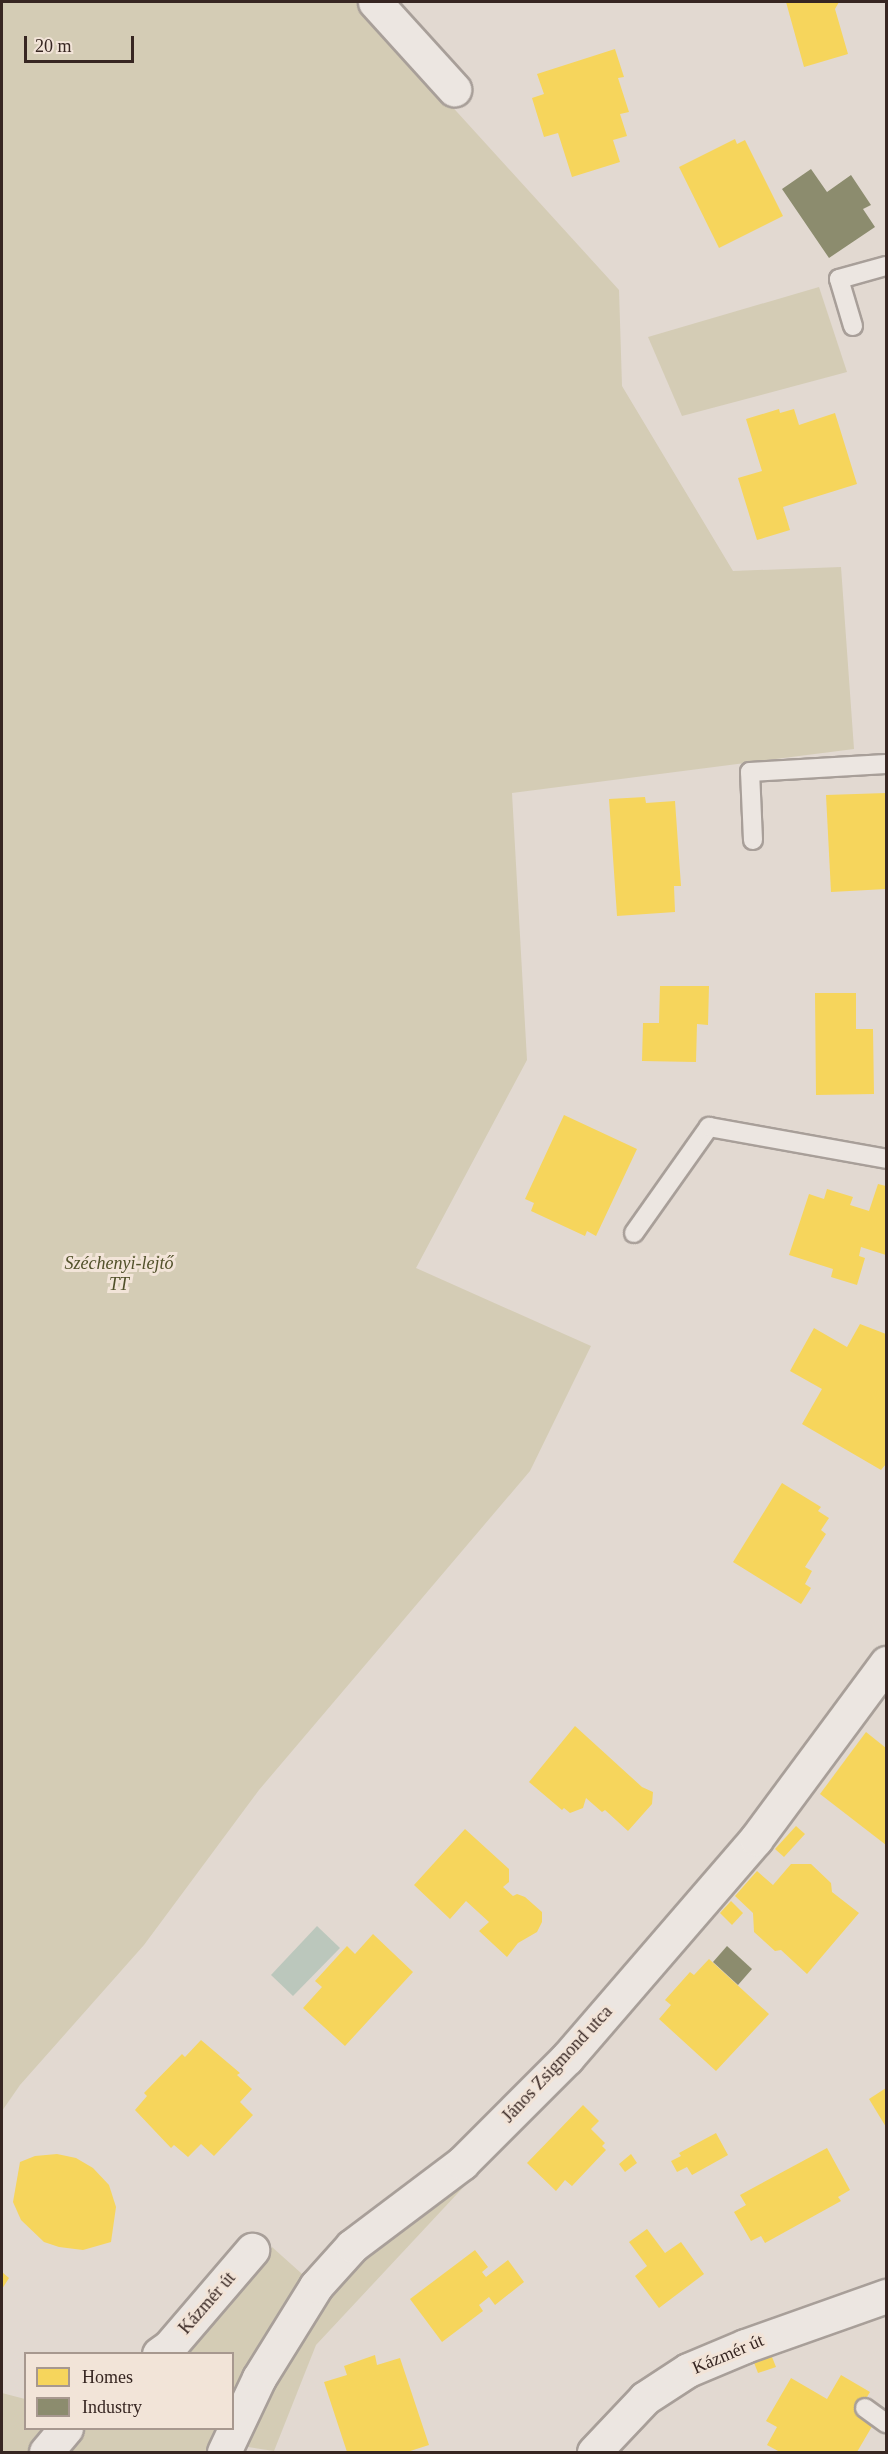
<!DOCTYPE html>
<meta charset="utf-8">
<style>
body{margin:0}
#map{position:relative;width:888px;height:2454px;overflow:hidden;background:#e2d9d1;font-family:"Times New Roman",serif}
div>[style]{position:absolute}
.green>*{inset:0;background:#d4ccb5}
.water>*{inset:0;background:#bbc7bc}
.homes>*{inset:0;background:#f6d55c}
.industry>*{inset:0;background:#8c8c6e}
.roads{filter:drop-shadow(2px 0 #a89f99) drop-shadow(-2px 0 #a89f99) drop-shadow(0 2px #a89f99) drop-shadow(0 -2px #a89f99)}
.service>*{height:18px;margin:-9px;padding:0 9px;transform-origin:9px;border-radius:9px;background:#ece6e1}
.minor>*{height:33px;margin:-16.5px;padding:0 16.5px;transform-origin:16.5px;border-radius:16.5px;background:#ece6e1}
span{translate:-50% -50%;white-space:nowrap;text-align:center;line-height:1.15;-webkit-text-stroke:6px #f2e4d8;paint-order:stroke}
.park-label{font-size:18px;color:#51512a;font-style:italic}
.street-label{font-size:18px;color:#372622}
.frame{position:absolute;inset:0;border:3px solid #372622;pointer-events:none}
.legend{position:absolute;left:24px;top:2352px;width:210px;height:78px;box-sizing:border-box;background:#f2e4d8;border:2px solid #a7988f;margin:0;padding:8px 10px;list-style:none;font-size:18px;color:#372622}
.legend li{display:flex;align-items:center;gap:12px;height:30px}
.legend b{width:30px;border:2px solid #a7988f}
.scale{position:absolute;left:24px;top:36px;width:110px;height:27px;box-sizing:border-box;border:3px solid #372622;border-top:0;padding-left:8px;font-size:18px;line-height:21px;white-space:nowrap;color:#372622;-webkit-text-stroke:4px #f2e4d8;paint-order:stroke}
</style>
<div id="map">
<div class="green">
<div style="clip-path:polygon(2px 2px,357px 2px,619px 290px,622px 386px,733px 571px,841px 567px,854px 749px,512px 793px,527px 1060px,416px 1268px,591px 1346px,530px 1471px,259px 1790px,144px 1945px,20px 2085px,2px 2111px)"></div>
<div style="clip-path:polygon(819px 287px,847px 372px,682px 416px,648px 337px)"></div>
<div style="clip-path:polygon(477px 2159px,485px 2164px,316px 2345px,274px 2451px,242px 2446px,321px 2289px)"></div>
<div style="clip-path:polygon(272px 2247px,311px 2282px,233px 2415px,232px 2354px,172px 2354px)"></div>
<div style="clip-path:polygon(2px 2393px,25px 2399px,26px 2428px,225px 2429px,231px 2452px,2px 2452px)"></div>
</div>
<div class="water">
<div style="clip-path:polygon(317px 1926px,340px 1948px,293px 1996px,271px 1975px)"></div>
</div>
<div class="homes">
<div style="clip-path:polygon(786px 2px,839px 2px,835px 9px,848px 54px,804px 67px)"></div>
<div style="clip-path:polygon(615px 49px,624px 77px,618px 78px,629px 112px,620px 114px,627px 136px,613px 140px,620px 162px,572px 177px,558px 133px,544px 137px,532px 98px,544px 94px,537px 74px)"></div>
<div style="clip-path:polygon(735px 139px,737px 144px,745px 140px,783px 216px,719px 248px,679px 167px)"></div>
<div style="clip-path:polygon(779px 409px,780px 413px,794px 409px,799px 425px,835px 413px,857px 484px,783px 507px,790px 530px,757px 540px,738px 478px,762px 471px,746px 419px)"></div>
<div style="clip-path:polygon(886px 793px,886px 889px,831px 892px,826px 795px)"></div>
<div style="clip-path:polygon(645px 797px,646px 803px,675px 801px,681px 886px,674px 886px,675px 912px,617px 916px,609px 799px)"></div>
<div style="clip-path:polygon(660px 986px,709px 986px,708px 1025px,697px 1024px,696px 1062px,642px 1061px,643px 1023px,659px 1023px)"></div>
<div style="clip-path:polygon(815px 993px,856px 993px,856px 1029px,873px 1029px,874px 1094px,816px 1095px)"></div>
<div style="clip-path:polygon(564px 1115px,637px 1149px,596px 1236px,587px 1231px,585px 1236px,531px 1211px,534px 1203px,525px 1199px)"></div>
<div style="clip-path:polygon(878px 1184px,886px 1186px,886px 1255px,861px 1247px,859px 1256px,865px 1258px,857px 1285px,831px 1277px,833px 1269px,789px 1255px,809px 1194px,824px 1199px,827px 1189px,853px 1197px,850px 1205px,869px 1211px)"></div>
<div style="clip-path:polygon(860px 1324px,886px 1334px,886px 1464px,881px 1470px,802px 1424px,822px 1389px,790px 1371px,814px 1328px,847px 1347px)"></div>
<div style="clip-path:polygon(782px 1483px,821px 1507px,818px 1511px,829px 1518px,821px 1530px,826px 1534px,805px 1567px,812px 1571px,805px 1584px,811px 1588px,801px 1604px,733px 1562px)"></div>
<div style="clip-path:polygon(575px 1726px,642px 1787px,653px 1792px,652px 1804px,628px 1831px,605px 1810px,602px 1812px,586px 1798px,583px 1808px,570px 1813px,564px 1808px,562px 1810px,529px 1782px)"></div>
<div style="clip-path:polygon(866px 1732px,886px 1748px,886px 1845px,820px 1794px)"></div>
<div style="clip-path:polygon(796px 1826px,805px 1834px,784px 1857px,775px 1849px)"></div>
<div style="clip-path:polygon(465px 1829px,509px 1869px,509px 1882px,503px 1887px,513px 1896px,517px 1894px,525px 1897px,542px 1912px,542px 1922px,537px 1932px,518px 1943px,507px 1957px,479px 1931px,489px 1922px,466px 1901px,450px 1919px,414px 1885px)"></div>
<div style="clip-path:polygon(791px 1864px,811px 1864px,831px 1883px,832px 1892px,859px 1913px,807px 1974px,781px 1950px,775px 1951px,754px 1932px,753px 1913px,735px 1896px,757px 1871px,773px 1885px)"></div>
<div style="clip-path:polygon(731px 1901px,743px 1913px,732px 1925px,720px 1913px)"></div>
<div style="clip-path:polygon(373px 1934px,413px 1972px,345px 2046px,303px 2008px,322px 1987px,315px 1981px,347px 1946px,355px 1954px)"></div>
<div style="clip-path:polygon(709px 1959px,769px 2014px,716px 2071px,659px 2019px,671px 2005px,665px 2000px,690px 1972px,694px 1975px)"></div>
<div style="clip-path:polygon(201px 2040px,240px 2073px,237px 2075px,252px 2089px,240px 2102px,253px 2115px,214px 2156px,201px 2144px,188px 2157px,174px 2145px,171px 2148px,135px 2110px,147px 2096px,144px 2093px,182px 2054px,185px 2057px)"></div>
<div style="clip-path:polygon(886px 2088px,886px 2127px,869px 2099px)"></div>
<div style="clip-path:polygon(583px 2105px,599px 2121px,591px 2129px,605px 2143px,602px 2146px,606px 2150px,572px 2186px,565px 2180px,556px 2191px,527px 2163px)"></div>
<div style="clip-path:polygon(716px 2133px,728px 2155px,692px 2175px,687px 2167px,677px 2172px,671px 2161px,681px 2156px,679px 2153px)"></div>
<div style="clip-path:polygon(827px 2148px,850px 2190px,838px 2197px,841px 2201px,765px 2243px,761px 2236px,751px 2241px,734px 2212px,746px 2205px,740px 2195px)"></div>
<div style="clip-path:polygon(57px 2154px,76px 2158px,93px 2168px,109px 2185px,116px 2207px,111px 2242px,83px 2250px,59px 2247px,44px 2242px,21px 2220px,13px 2202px,20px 2162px,35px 2156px)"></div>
<div style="clip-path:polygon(631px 2154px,637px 2163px,625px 2172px,619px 2164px)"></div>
<div style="clip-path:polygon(647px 2229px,665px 2253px,681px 2242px,704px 2274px,659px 2308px,635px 2276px,647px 2266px,629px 2242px)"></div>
<div style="clip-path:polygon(475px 2250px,488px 2267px,482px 2272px,486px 2277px,508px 2260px,524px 2282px,495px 2305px,489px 2297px,479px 2305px,483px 2311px,442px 2342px,410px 2299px)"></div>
<div style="clip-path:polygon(2px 2272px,9px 2278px,2px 2289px)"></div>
<div style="clip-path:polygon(770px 2352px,776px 2367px,758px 2373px,753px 2360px)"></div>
<div style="clip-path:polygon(375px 2355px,377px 2365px,400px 2358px,429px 2445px,407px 2452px,347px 2452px,324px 2382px,347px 2375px,344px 2366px)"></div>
<div style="clip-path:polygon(841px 2375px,870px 2392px,857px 2413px,874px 2423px,857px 2452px,780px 2452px,767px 2445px,777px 2427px,766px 2421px,791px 2378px,827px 2399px)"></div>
</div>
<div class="industry">
<div style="clip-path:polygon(811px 169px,827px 192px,851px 175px,871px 205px,863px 209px,875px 227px,829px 258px,782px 189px)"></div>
<div style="clip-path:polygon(727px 1946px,752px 1969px,738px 1985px,713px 1962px)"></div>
</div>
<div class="roads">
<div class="service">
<div style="left:853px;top:326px;width:49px;rotate:-106.6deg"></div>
<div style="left:839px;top:279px;width:49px;rotate:-15.5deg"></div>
<div style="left:753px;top:840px;width:68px;rotate:-92.5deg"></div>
<div style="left:750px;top:772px;width:136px;rotate:-3.4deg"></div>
<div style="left:634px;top:1233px;width:130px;rotate:-54.7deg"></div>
<div style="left:709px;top:1127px;width:180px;rotate:10.2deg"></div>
<div style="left:865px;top:2408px;width:26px;rotate:36deg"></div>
</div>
<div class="minor">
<div style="left:375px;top:2px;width:118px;rotate:47.8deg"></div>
<div style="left:159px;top:2354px;width:12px;rotate:-35deg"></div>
<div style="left:169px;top:2347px;width:128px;rotate:-49.4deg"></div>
<div style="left:46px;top:2452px;width:31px;rotate:-50deg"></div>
<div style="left:224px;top:2452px;width:82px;rotate:-64.7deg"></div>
<div style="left:259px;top:2378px;width:108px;rotate:-58.2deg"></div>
<div style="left:316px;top:2286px;width:54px;rotate:-48deg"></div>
<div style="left:352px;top:2246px;width:138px;rotate:-37deg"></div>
<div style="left:462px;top:2163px;width:148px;rotate:-45deg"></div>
<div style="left:567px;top:2058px;width:289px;rotate:-49.2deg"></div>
<div style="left:756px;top:1839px;width:219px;rotate:-53.5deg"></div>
<div style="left:594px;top:2452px;width:74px;rotate:-46.6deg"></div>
<div style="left:645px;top:2398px;width:51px;rotate:-33.1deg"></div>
<div style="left:688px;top:2370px;width:62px;rotate:-22.8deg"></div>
<div style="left:745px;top:2346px;width:150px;rotate:-19.5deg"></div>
</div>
</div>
<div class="park-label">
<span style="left:119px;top:1274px">Széchenyi-lejtő<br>TT</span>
</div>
<div class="street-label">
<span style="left:557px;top:2064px;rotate:-47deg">János Zsigmond utca</span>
<span style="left:207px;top:2303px;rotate:-49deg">Kázmér út</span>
<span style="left:728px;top:2354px;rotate:-23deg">Kázmér út</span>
</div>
<div class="frame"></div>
<ul class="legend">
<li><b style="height:16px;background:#f6d55c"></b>Homes</li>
<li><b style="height:16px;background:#8c8c6e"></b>Industry</li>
</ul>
<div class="scale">20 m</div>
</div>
